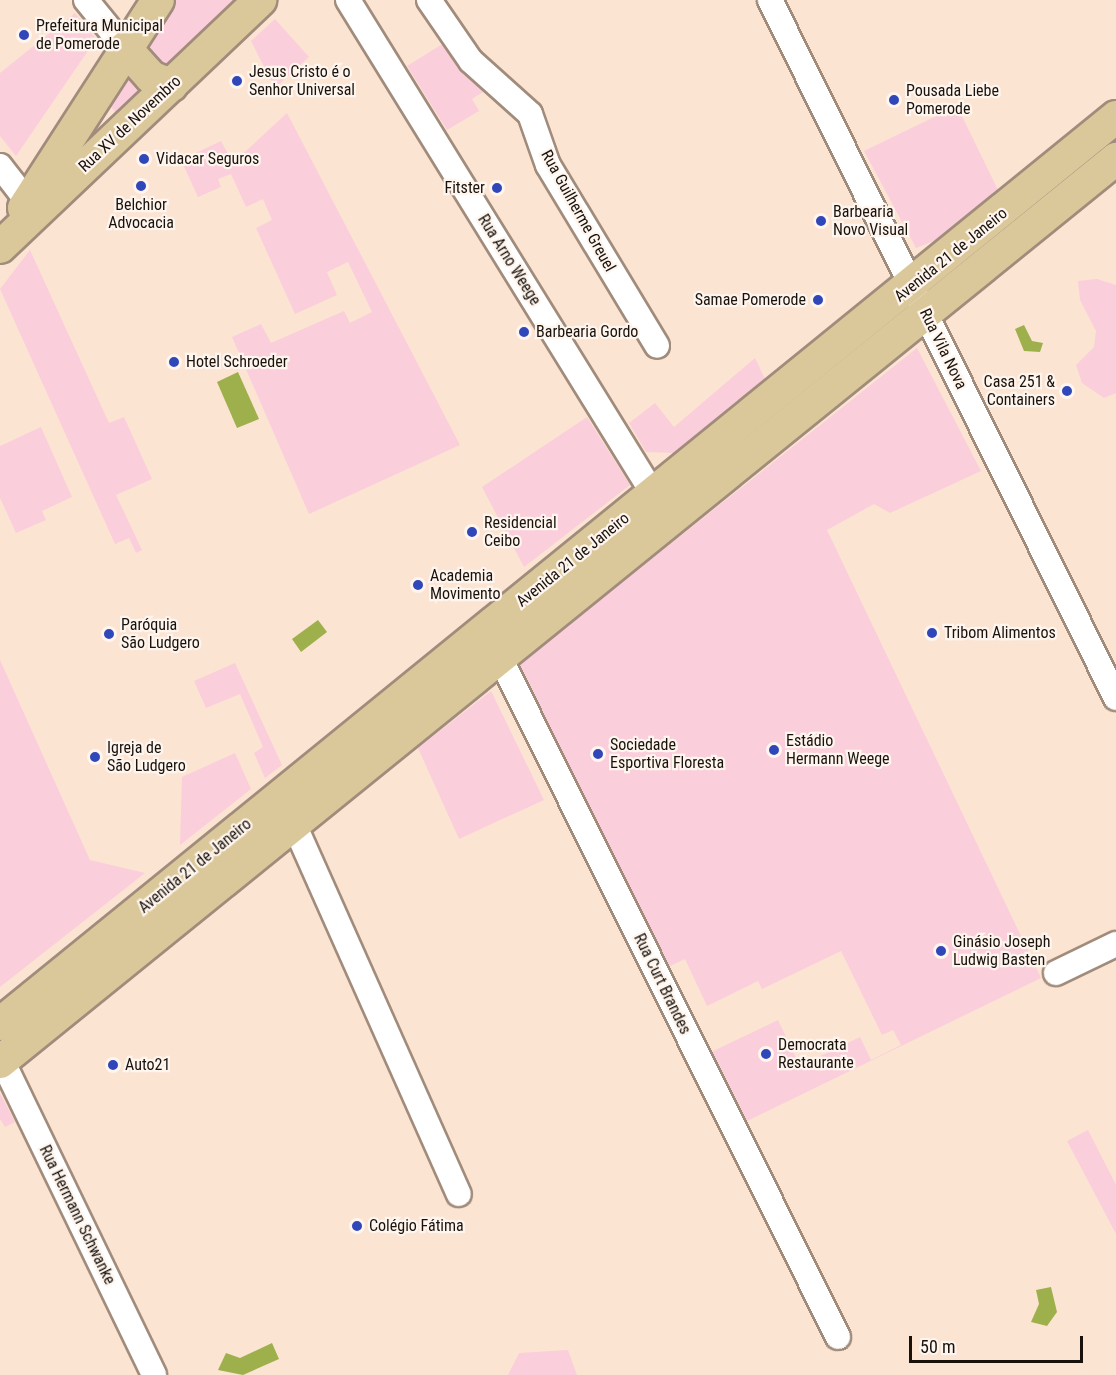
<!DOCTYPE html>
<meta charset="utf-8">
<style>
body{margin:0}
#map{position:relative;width:1116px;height:1375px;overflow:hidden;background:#fce4d3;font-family:"Roboto Condensed",sans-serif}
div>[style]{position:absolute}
.green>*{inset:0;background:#facedb}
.water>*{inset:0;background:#9eb04b}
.roads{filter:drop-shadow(2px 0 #a18c7c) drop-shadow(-2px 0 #a18c7c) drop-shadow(0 2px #a18c7c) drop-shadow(0 -2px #a18c7c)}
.minor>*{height:24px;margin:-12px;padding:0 12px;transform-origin:12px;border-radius:12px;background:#fff}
.major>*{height:32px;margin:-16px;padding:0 16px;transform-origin:16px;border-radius:16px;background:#dbc89a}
.dots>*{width:16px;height:16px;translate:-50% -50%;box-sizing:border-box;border:3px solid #fef5ee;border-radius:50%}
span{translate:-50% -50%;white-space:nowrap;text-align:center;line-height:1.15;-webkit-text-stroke:4.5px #fef5ee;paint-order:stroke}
.poi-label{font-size:16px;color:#19120c}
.left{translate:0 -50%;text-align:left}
.right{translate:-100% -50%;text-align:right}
.street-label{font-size:16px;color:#19120c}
.scale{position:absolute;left:909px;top:1336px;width:174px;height:27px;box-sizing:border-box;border:3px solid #19120c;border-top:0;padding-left:8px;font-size:18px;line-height:21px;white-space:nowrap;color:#19120c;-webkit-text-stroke:4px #fef5ee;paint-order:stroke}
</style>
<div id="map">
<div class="green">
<div style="clip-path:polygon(173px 0,238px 0,117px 114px,107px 102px)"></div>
<div style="clip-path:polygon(75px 13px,96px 39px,16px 156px,0 136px,0 73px)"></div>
<div style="clip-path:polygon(275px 19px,309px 57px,275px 88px,251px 41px)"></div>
<div style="clip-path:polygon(444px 43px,483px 92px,472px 99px,479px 111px,447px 130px,407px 66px)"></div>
<div style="clip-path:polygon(957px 106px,998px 190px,936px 240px,916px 248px,864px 151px)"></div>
<div style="clip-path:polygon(287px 113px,460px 445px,309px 514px,232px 337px,261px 324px,271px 343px,344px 311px,350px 323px,372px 312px,348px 262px,327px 272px,337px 295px,295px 314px,256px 228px,272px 220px,263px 199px,246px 207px,231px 174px,218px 179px,221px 187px,198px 197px,181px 160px,221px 141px,233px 163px)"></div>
<div style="clip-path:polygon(30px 250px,109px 423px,124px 417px,152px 479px,116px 495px,142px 550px,136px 553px,129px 538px,115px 544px,0 289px)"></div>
<div style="clip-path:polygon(1097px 279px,1116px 285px,1116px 393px,1104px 398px,1082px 383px,1076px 365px,1094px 347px,1096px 331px,1080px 300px,1078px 281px)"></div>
<div style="clip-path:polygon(evenodd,917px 348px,981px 471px,890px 513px,874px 504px,827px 530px,1041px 978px,741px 1124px,517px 666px,917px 348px,841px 951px,882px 1035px,893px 1030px,901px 1045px,871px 1060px,860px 1037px,800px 1066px,778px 1020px,707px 1054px,666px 968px,685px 959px,707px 1006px,758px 981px,762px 989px,841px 951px)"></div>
<div style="clip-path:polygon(755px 358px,765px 379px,674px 453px,646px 452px,629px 423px,655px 403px,674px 427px)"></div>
<div style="clip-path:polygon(587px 417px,630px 485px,524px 567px,482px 487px)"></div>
<div style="clip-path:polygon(41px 427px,72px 497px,42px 511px,46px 520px,16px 533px,0 498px,0 446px)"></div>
<div style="clip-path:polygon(0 660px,90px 860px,145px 873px,0 987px)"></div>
<div style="clip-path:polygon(235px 663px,282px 765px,265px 778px,254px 753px,263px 747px,240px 694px,206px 708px,194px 681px)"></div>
<div style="clip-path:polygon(491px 691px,544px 800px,459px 839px,418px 748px)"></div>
<div style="clip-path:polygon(235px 753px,251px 789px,180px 845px,182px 777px)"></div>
<div style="clip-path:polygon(0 1093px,15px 1122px,5px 1127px,0 1119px)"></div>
<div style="clip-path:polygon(1088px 1130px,1116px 1185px,1116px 1234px,1067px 1141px)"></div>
<div style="clip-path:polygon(568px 1350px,577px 1375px,508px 1375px,519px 1353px)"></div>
</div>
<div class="water">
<div style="clip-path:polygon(1024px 325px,1032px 341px,1043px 343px,1040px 352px,1024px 351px,1015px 329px)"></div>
<div style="clip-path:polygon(238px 372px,259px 419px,237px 428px,217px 382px)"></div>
<div style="clip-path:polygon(318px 620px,327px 632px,301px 652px,292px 639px)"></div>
<div style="clip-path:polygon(1051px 1287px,1057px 1312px,1047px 1326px,1031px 1322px,1039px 1304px,1036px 1290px)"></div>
<div style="clip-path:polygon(272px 1343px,279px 1359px,243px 1375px,218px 1370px,226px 1353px,240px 1358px)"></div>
</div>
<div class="roads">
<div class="minor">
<div style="left:86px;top:0;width:62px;rotate:50.9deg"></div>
<div style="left:348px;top:0;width:597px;rotate:58.28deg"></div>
<div style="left:429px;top:0;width:74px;rotate:55.5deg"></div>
<div style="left:471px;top:61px;width:79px;rotate:41.9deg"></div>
<div style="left:530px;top:114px;width:54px;rotate:70.6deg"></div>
<div style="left:548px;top:165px;width:211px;rotate:58.9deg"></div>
<div style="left:770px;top:0;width:779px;rotate:63.63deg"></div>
<div style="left:0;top:166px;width:46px;rotate:52.1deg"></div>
<div style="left:493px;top:644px;width:774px;rotate:63.53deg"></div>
<div style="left:294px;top:824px;width:405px;rotate:66deg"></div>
<div style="left:1056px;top:973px;width:67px;rotate:-25.8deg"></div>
<div style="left:0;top:1056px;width:354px;rotate:64.2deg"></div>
</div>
<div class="major">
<div style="left:125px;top:48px;width:39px;rotate:48deg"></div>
<div style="left:151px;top:77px;width:22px;rotate:22deg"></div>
<div style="left:24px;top:208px;width:247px;rotate:-57.2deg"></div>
<div style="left:0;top:247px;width:359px;rotate:-43.5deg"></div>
<div style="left:0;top:1024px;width:1438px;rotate:-39.1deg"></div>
<div style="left:0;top:1062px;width:1436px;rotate:-38.98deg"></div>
</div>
</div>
<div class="dots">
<div style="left:24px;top:35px;background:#2f47b8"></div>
<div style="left:237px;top:81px;background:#2f47b8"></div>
<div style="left:894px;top:100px;background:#2f47b8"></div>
<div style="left:144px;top:159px;background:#2f47b8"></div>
<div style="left:141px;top:186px;background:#2f47b8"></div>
<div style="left:497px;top:188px;background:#2f47b8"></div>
<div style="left:821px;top:221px;background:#2f47b8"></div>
<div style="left:818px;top:300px;background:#2f47b8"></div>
<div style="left:524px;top:332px;background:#2f47b8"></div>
<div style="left:174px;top:362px;background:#2f47b8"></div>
<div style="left:1067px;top:391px;background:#2f47b8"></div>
<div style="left:472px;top:532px;background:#2f47b8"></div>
<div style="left:418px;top:585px;background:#2f47b8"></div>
<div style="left:932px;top:633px;background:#2f47b8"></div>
<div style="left:109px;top:634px;background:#2f47b8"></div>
<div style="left:774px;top:750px;background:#2f47b8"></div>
<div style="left:598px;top:754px;background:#2f47b8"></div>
<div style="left:95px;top:757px;background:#2f47b8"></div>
<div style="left:941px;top:951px;background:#2f47b8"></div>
<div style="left:766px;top:1054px;background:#2f47b8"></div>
<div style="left:113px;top:1065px;background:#2f47b8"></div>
<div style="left:357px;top:1226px;background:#2f47b8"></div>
</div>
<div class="poi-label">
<span class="left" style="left:36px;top:35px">Prefeitura Municipal<br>de Pomerode</span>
<span class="left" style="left:249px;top:81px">Jesus Cristo é o<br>Senhor Universal</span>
<span class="left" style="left:906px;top:100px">Pousada Liebe<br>Pomerode</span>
<span class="left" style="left:156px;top:159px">Vidacar Seguros</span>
<span class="right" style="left:485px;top:188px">Fitster</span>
<span style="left:141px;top:214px">Belchior<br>Advocacia</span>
<span class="left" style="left:833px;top:221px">Barbearia<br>Novo Visual</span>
<span class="right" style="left:806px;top:300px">Samae Pomerode</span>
<span class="left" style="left:536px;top:332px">Barbearia Gordo</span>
<span class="left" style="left:186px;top:362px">Hotel Schroeder</span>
<span class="right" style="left:1055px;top:391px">Casa 251 &amp;<br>Containers</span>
<span class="left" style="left:484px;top:532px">Residencial<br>Ceibo</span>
<span class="left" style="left:430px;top:585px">Academia<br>Movimento</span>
<span class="left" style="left:121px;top:634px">Paróquia<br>São Ludgero</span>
<span class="left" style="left:944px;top:633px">Tribom Alimentos</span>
<span class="left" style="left:786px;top:750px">Estádio<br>Hermann Weege</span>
<span class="left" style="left:610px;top:754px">Sociedade<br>Esportiva Floresta</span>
<span class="left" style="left:107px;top:757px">Igreja de<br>São Ludgero</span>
<span class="left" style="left:953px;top:951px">Ginásio Joseph<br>Ludwig Basten</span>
<span class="left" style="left:778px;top:1054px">Democrata<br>Restaurante</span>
<span class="left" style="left:125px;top:1065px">Auto21</span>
<span class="left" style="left:369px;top:1226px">Colégio Fátima</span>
</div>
<div class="street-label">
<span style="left:130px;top:124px;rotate:-43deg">Rua XV de Novembro</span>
<span style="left:578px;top:211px;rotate:61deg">Rua Guilherme Greuel</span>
<span style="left:951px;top:255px;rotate:-39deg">Avenida 21 de Janeiro</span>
<span style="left:509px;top:260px;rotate:58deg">Rua Arno Weege</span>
<span style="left:943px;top:349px;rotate:64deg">Rua Vila Nova</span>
<span style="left:573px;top:560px;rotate:-39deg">Avenida 21 de Janeiro</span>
<span style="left:195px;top:866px;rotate:-39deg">Avenida 21 de Janeiro</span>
<span style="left:662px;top:984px;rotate:64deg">Rua Curt Brandes</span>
<span style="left:77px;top:1215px;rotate:64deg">Rua Hermann Schwanke</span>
</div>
<div class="scale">50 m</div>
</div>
